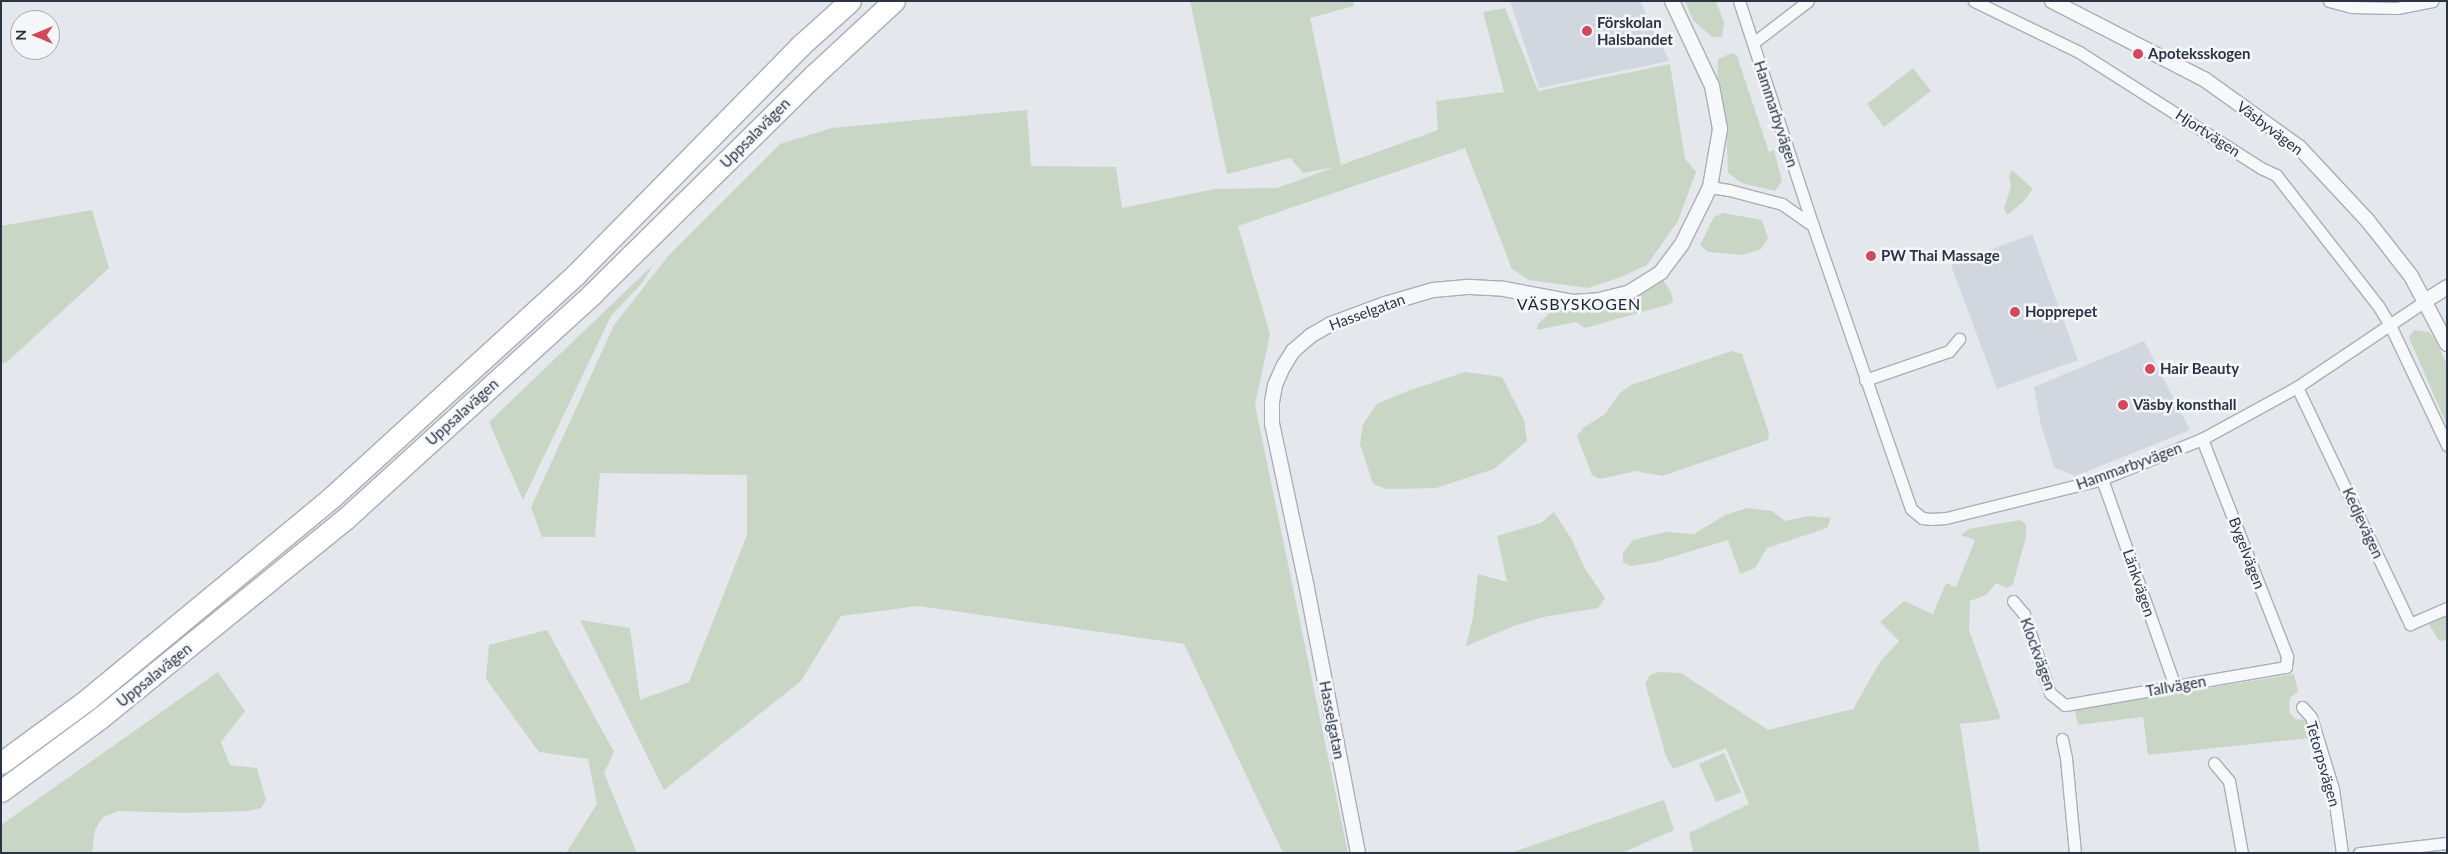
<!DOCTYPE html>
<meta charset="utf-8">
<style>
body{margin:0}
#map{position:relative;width:2448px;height:854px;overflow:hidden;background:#e4e7ec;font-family:Lato,sans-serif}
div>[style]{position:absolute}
.built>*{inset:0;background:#d2d6de}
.green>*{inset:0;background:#c9d6c5}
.roads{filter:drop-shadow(1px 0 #a9aeb7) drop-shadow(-1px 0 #a9aeb7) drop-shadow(0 1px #a9aeb7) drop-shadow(0 -1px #a9aeb7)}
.minor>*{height:11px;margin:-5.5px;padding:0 5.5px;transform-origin:5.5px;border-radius:5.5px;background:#f7f8fa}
.tertiary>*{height:14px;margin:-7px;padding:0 7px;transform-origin:7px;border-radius:7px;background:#f7f8fa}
.motorway>*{height:21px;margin:-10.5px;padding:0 10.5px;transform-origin:10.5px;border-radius:10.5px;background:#fff}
.dots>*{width:14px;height:14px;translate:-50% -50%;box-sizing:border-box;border:2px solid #f4f6f9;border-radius:50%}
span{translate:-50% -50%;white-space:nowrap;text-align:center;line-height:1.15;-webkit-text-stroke:5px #f4f6f9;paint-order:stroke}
.poi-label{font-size:15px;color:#2b3445;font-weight:700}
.left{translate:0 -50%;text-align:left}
.street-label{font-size:15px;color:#2b3445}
.neighbourhood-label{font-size:16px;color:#1d2536;letter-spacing:1px}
.frame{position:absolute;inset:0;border:2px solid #2b3445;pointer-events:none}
.north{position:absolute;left:10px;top:10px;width:50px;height:50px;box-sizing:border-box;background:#f4f6f9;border:1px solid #a4a8b1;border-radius:50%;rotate:270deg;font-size:14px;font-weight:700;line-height:20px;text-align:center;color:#2b3445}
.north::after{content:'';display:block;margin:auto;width:18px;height:22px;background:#d1495b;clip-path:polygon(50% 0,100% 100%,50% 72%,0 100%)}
</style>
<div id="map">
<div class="built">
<div style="clip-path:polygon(1510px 1px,1640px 1px,1669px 61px,1539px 88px)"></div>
<div style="clip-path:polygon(2032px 234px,2078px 360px,1997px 389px,1951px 265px)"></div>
<div style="clip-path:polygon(2144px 341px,2190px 430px,2075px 476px,2054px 467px,2041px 425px,2034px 387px)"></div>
</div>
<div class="green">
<div style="clip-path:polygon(1190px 1px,1353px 1px,1354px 6px,1310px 18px,1341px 165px,1438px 130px,1436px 101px,1504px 92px,1483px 12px,1505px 8px,1538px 91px,1670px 64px,1685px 159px,1696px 172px,1678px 221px,1647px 265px,1621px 277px,1588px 288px,1529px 280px,1512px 269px,1465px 148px,1238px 226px,1270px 334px,1255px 405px,1348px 853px,1283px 853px,1184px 644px,919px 606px,841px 616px,801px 681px,664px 790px,580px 620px,630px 628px,640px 700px,689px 682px,747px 535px,747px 475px,600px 473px,595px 537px,542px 537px,531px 507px,614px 325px,669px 255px,780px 144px,832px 128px,1027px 110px,1031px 166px,1116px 167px,1122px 208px,1215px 189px,1277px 188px,1335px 167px,1303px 173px,1290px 158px,1227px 174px)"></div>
<div style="clip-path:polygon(1685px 1px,1716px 1px,1724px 23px,1722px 37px,1712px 37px,1693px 20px)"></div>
<div style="clip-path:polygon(1732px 53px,1737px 56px,1769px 152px,1774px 150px,1782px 181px,1775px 191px,1742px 183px,1728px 173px,1726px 121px,1717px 83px,1718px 59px)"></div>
<div style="clip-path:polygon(1913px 68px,1931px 91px,1884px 127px,1867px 104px)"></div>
<div style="clip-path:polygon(2012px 170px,2033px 189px,2023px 202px,2007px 215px,2004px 208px,2011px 187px,2009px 176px)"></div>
<div style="clip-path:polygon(92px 210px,109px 268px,7px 362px,1px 364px,1px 226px)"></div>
<div style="clip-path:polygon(1723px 213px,1762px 220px,1768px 238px,1761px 249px,1743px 255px,1708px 252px,1700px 245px,1714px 217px)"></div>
<div style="clip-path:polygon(653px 265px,642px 283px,611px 316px,523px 500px,489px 422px)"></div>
<div style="clip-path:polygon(1663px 280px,1671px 292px,1673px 302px,1667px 305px,1585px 328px,1576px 322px,1537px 330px,1538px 324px,1554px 309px,1571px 311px,1601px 307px,1630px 299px)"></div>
<div style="clip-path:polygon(2414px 330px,2429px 332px,2435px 339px,2447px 365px,2447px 425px,2409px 338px)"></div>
<div style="clip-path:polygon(1732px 351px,1742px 354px,1769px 433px,1768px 440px,1662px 476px,1636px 471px,1600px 479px,1592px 475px,1577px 436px,1583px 428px,1605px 414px,1620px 393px,1631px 385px)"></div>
<div style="clip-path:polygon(1465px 372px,1502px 377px,1524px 420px,1527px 441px,1494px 469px,1436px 488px,1387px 489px,1373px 484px,1360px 444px,1363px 424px,1377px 404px,1405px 392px)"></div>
<div style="clip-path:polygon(1747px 508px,1772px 511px,1785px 521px,1808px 516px,1831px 518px,1827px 528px,1767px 548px,1755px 568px,1740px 574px,1728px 540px,1655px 562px,1631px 566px,1623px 562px,1623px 553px,1633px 540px,1666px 532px,1694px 534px,1725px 515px)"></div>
<div style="clip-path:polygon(1554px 512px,1572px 540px,1585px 569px,1605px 598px,1598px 608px,1543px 617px,1514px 626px,1466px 646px,1473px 617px,1478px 574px,1507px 582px,1497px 536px,1541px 523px)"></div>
<div style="clip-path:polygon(2020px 520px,2026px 524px,2026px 537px,2013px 584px,2007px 588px,1996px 583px,1986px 595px,1970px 601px,1969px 630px,2001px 719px,1960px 724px,1980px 853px,1693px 853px,1689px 833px,1749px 804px,1726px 748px,1673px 769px,1666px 756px,1645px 683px,1650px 675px,1659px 672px,1681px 673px,1768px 730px,1853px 709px,1880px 662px,1899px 641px,1880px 622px,1904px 601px,1933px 614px,1946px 583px,1956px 587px,1973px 545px,1975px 540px,1961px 535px,1969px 529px)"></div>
<div style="clip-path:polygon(2447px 611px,2447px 640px,2439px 641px,2427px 621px)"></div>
<div style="clip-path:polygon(547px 630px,614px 752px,604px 773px,637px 853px,566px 853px,597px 804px,588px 759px,539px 752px,486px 679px,489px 645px)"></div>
<div style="clip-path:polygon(218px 672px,245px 711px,221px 742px,230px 765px,257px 768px,266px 800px,261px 808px,249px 811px,184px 813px,118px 811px,102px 818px,95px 830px,92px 853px,1px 853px,1px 825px)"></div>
<div style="clip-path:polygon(2294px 674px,2298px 692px,2291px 697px,2289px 704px,2290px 713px,2295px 719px,2305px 720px,2310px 738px,2148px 755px,2143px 717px,2078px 725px,2075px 710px)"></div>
<div style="clip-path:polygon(1724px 753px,1741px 792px,1716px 802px,1699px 764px)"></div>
<div style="clip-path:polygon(1664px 800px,1674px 830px,1622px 853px,1510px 853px)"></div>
</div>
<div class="roads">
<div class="minor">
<div style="left:1739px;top:1px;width:237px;rotate:71.8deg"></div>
<div style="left:1974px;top:1px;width:117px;rotate:25.9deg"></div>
<div style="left:2079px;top:52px;width:216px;rotate:32.5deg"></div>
<div style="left:2261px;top:168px;width:17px;rotate:25deg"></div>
<div style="left:2276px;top:175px;width:167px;rotate:52deg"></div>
<div style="left:2379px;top:307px;width:21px;rotate:59deg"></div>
<div style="left:2390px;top:325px;width:133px;rotate:64.6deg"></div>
<div style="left:2329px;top:1px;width:23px;rotate:15deg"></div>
<div style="left:2351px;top:7px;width:46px;rotate:1.2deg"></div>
<div style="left:2397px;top:8px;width:36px;rotate:-11deg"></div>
<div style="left:1753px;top:43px;width:69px;rotate:-37.4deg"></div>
<div style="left:1710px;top:187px;width:19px;rotate:9deg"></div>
<div style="left:1729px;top:190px;width:55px;rotate:14.8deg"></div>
<div style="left:1782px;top:204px;width:38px;rotate:35deg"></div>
<div style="left:1813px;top:226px;width:299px;rotate:70.9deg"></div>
<div style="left:1911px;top:509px;width:14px;rotate:39deg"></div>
<div style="left:1922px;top:518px;width:9px;rotate:6deg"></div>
<div style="left:1931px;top:519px;width:15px;rotate:-4deg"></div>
<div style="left:1946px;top:518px;width:161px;rotate:-14deg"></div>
<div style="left:2102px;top:479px;width:108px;rotate:-21.8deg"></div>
<div style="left:2202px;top:439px;width:108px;rotate:-28.7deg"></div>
<div style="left:2297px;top:387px;width:154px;rotate:-33.9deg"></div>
<div style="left:1865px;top:380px;width:89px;rotate:-19deg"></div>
<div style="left:1949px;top:351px;width:16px;rotate:-50deg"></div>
<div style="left:2297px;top:387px;width:263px;rotate:64.5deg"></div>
<div style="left:2410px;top:624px;width:40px;rotate:-23.4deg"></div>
<div style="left:2102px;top:479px;width:219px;rotate:70.6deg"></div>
<div style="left:2013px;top:601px;width:17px;rotate:50deg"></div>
<div style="left:2024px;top:614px;width:83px;rotate:71.8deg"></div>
<div style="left:2050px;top:693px;width:19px;rotate:39deg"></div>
<div style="left:2065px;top:705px;width:224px;rotate:-9.8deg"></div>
<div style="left:2286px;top:667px;width:11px;rotate:-85deg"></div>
<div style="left:2287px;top:656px;width:233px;rotate:-111.4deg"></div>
<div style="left:2302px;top:707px;width:13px;rotate:48deg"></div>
<div style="left:2311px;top:717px;width:75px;rotate:73deg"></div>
<div style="left:2333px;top:789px;width:65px;rotate:82deg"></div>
<div style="left:2062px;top:739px;width:19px;rotate:78deg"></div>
<div style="left:2066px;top:758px;width:95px;rotate:84.6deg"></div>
<div style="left:2214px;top:763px;width:23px;rotate:50deg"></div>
<div style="left:2229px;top:781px;width:73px;rotate:79.8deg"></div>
<div style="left:2359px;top:853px;width:89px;rotate:-6.5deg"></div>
</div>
<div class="tertiary">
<div style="left:2052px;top:1px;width:171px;rotate:27.2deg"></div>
<div style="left:2204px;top:79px;width:117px;rotate:35.6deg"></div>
<div style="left:2299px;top:147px;width:101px;rotate:47deg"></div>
<div style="left:2368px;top:221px;width:70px;rotate:52deg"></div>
<div style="left:2411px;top:276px;width:77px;rotate:62.1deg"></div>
<div style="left:2425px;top:301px;width:26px;rotate:-32deg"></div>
<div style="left:1358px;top:853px;width:270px;rotate:-100.9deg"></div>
<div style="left:1307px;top:588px;width:168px;rotate:-102deg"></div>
<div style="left:1272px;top:424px;width:22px;rotate:-90deg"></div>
<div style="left:1272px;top:402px;width:17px;rotate:-80deg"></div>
<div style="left:1275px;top:385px;width:20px;rotate:-66deg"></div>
<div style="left:1283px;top:367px;width:19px;rotate:-58deg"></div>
<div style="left:1293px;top:351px;width:23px;rotate:-41deg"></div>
<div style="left:1310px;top:336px;width:24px;rotate:-30deg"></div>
<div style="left:1331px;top:324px;width:58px;rotate:-20.3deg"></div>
<div style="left:1385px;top:304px;width:50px;rotate:-16.3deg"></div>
<div style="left:1433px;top:290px;width:37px;rotate:-5deg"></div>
<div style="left:1470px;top:287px;width:34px;rotate:3deg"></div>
<div style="left:1504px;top:289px;width:70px;rotate:10.7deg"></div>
<div style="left:1573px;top:302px;width:26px;rotate:-4deg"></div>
<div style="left:1599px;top:300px;width:30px;rotate:-14deg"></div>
<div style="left:1628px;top:293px;width:39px;rotate:-32deg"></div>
<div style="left:1661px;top:272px;width:35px;rotate:-53deg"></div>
<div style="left:1682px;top:244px;width:64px;rotate:-63.8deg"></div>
<div style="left:1710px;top:187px;width:59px;rotate:-80.2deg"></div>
<div style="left:1720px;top:129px;width:44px;rotate:-100.5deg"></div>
<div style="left:1712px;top:86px;width:94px;rotate:-115.2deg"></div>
</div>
<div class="motorway">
<div style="left:1px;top:763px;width:108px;rotate:-36.3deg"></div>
<div style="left:88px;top:699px;width:315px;rotate:-39.6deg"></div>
<div style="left:331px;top:498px;width:332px;rotate:-42.4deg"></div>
<div style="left:576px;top:274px;width:320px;rotate:-45.5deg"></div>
<div style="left:800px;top:46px;width:67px;rotate:-42deg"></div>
<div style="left:1px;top:791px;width:123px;rotate:-36.4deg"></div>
<div style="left:100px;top:718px;width:314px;rotate:-39.1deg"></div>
<div style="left:344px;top:520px;width:336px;rotate:-42.3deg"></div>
<div style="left:592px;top:294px;width:312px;rotate:-44.6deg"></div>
<div style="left:814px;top:75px;width:109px;rotate:-42.8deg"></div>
</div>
</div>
<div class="dots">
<div style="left:1587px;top:31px;background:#d1495b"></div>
<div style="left:2138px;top:54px;background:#d1495b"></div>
<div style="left:1871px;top:256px;background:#d1495b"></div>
<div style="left:2015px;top:312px;background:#d1495b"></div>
<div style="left:2150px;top:369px;background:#d1495b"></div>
<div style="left:2123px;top:405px;background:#d1495b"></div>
</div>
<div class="poi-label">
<span class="left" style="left:1597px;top:31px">Förskolan<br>Halsbandet</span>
<span class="left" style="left:2148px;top:54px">Apoteksskogen</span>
<span class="left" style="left:1881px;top:256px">PW Thai Massage</span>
<span class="left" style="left:2025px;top:312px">Hopprepet</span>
<span class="left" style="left:2160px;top:369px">Hair Beauty</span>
<span class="left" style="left:2133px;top:405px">Väsby konsthall</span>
</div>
<div class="street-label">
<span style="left:1776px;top:114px;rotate:72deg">Hammarbyvägen</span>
<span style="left:2270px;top:128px;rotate:37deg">Väsbyvägen</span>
<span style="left:755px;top:133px;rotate:-45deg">Uppsalavägen</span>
<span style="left:2208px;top:133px;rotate:33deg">Hjortvägen</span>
<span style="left:1367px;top:312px;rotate:-20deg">Hasselgatan</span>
<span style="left:462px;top:412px;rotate:-42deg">Uppsalavägen</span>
<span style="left:2129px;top:466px;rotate:-20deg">Hammarbyvägen</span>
<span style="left:2363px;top:523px;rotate:65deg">Kedjevägen</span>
<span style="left:2247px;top:553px;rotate:69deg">Bygelvägen</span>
<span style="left:2139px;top:583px;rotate:71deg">Länkvägen</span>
<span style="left:2038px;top:654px;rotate:70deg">Klockvägen</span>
<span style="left:154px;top:675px;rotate:-39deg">Uppsalavägen</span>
<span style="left:2176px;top:686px;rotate:-10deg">Tallvägen</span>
<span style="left:1332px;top:720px;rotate:79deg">Hasselgatan</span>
<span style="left:2323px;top:764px;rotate:74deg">Tetorpsvägen</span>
</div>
<div class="neighbourhood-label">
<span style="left:1579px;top:304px">VÄSBYSKOGEN</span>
</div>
<div class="frame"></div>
<div class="north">N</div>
</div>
